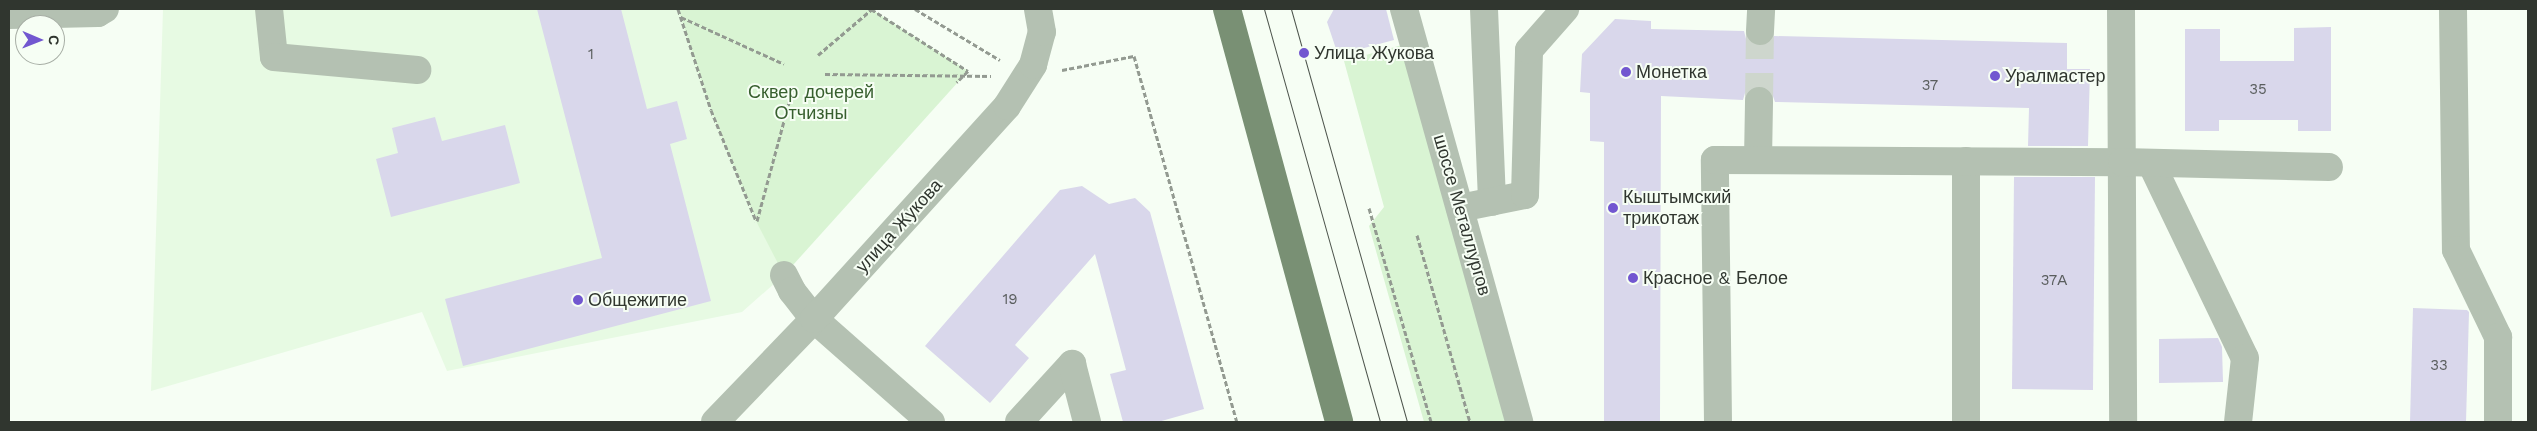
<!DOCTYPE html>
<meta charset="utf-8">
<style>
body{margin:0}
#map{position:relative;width:2537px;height:431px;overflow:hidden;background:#f6fef4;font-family:"Work Sans",sans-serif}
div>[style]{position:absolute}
.built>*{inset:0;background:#e7fae3}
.green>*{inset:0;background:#d9f4d3}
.building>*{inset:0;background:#d9d7eb}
.minor-tunnel>*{height:28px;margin-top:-14px;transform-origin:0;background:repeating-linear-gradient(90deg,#ced6cd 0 28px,transparent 0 42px)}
.path>*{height:3px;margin-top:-1.5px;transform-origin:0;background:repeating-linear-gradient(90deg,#939a91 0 5px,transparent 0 7.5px)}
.minor>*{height:28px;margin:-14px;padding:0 14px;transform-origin:14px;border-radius:14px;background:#b4c1b2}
.major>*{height:28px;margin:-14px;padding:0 14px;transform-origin:14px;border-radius:14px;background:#799074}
.tram>*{height:1px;margin:-0.5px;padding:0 0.5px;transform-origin:0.5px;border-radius:0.5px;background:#4e554d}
.dots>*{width:14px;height:14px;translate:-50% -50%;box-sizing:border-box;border:2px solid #f6fef4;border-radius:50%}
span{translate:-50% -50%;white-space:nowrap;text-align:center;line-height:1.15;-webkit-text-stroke:4px #f6fef4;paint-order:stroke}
.number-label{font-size:15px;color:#5a5e5e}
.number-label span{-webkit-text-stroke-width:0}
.poi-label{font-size:18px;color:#30362f}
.left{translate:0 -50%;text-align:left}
.park-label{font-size:18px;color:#375f2e}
.street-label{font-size:18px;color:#30362f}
.frame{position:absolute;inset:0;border:10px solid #30362f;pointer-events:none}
.north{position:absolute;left:15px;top:15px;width:50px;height:50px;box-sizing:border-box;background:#f6fef4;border:1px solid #a7aea5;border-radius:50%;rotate:91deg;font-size:14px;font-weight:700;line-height:20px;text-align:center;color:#30362f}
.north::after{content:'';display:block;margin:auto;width:18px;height:22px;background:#7257d0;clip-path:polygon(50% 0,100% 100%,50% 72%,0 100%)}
</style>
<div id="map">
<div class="built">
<div style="clip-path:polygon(163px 9px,678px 9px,711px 110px,784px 275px,742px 312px,447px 371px,422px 312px,151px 391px)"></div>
</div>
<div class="green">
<div style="clip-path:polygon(678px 9px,871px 9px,968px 71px,784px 275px,756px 221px,711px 110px)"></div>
<div style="clip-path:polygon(1402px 45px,1508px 422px,1424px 422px,1369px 226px,1384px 207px,1344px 61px)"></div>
</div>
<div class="building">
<div style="clip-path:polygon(537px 9px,621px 9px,647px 109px,677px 101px,687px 139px,670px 144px,711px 301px,463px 366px,445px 299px,602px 258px)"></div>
<div style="clip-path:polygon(1334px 9px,1386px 9px,1394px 40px,1338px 55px,1327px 22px)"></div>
<div style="clip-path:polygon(1615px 19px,1651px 21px,1651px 29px,1744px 31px,1746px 39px,1752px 44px,1759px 47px,1768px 45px,1774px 36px,2067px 43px,2067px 69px,2090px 69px,2088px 146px,2028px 146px,2029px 108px,1775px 102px,1772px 93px,1767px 88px,1760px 85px,1751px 88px,1745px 93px,1743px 100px,1661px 96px,1660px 422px,1604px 422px,1604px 142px,1590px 141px,1590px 93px,1580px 92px,1582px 54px)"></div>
<div style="clip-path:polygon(2331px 27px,2331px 131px,2298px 131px,2298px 120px,2219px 120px,2219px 131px,2185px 131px,2185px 29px,2220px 29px,2220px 61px,2294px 61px,2294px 28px)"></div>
<div style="clip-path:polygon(435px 117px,442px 141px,505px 125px,520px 183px,391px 217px,376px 159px,398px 153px,392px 128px)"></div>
<div style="clip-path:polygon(2014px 177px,2095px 177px,2093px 390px,2012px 389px)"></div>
<div style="clip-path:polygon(1082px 186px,1109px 204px,1135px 198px,1150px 212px,1204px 409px,1158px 422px,1123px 422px,1110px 374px,1126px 370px,1095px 254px,1015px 345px,1029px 358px,990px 403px,925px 346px,1060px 190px)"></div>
<div style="clip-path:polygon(2413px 308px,2467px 310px,2469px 312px,2466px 422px,2410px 422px)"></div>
<div style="clip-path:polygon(2218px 338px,2222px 347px,2223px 382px,2159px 383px,2159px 339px)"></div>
</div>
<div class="minor-tunnel">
<div style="left:1759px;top:101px;width:70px;rotate:-89.2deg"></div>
</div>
<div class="path">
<div style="left:678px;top:9px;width:106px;rotate:71.9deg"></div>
<div style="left:711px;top:110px;width:120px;rotate:67.9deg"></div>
<div style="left:871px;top:9px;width:115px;rotate:32.6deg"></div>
<div style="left:968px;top:71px;width:16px;rotate:135deg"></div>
<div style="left:915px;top:9px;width:99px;rotate:31deg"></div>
<div style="left:681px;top:17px;width:113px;rotate:24.5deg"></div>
<div style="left:818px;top:55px;width:71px;rotate:-40.4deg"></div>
<div style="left:1062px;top:70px;width:73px;rotate:-11deg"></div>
<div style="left:1134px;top:56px;width:380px;rotate:74.3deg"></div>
<div style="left:825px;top:74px;width:166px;rotate:0.7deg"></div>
<div style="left:1369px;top:208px;width:223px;rotate:73.8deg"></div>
<div style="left:757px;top:221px;width:138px;rotate:-74.9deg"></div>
<div style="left:1417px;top:235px;width:194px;rotate:74.2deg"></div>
</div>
<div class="minor">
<div style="left:269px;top:9px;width:48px;rotate:84.1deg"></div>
<div style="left:274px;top:57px;width:144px;rotate:5.2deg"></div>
<div style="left:1404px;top:9px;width:429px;rotate:74.4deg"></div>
<div style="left:1484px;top:9px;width:193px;rotate:87.6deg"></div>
<div style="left:2121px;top:9px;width:413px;rotate:89.7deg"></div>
<div style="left:2453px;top:9px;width:241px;rotate:89.3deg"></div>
<div style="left:2456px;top:250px;width:97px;rotate:64.2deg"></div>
<div style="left:2498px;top:337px;width:85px;rotate:90deg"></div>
<div style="left:9px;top:15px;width:89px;rotate:-1.3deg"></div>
<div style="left:98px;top:13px;width:8px;rotate:-30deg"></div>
<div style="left:1760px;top:31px;width:22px;rotate:-87deg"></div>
<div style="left:1758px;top:160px;width:59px;rotate:-89deg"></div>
<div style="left:1966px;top:161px;width:261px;rotate:90deg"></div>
<div style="left:2151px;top:163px;width:216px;rotate:64.3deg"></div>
<div style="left:2245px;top:358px;width:64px;rotate:96.2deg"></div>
<div style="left:1460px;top:208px;width:66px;rotate:-11.3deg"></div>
<div style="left:1525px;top:195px;width:145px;rotate:-88.4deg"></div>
<div style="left:1529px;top:50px;width:55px;rotate:-48.7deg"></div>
<div style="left:784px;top:275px;width:18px;rotate:63deg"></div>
<div style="left:792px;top:291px;width:36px;rotate:52deg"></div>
<div style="left:814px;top:319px;width:156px;rotate:41.4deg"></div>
<div style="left:715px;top:422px;width:143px;rotate:-46.1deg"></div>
<div style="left:814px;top:319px;width:287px;rotate:-47.8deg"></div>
<div style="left:1007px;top:106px;width:49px;rotate:-57.6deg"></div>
<div style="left:1033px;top:65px;width:34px;rotate:-75deg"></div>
<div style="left:1042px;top:32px;width:23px;rotate:-100deg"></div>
<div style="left:1019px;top:422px;width:79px;rotate:-47.6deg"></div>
<div style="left:1072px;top:364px;width:60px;rotate:75.5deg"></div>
<div style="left:1718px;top:422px;width:262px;rotate:-90.7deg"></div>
<div style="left:1715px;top:160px;width:407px;rotate:0.3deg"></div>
<div style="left:2122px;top:162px;width:207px;rotate:1.4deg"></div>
</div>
<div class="major">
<div style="left:1227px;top:9px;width:428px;rotate:74.8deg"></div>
</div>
<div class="tram">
<div style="left:1264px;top:9px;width:429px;rotate:74.3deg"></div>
<div style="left:1291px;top:9px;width:429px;rotate:74.3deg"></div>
</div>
<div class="dots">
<div style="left:1304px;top:53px;background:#7257d0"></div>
<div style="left:1626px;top:72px;background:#7257d0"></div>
<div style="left:1995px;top:76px;background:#7257d0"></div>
<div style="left:1613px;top:208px;background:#7257d0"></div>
<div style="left:1633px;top:278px;background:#7257d0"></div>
<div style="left:578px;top:300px;background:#7257d0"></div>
</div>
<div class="number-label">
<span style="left:591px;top:55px">1</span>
<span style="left:1930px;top:86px">37</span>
<span style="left:2258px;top:90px">35</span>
<span style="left:2054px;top:281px">37А</span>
<span style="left:1010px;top:300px">19</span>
<span style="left:2439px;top:366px">33</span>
</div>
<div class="poi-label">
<span class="left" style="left:1314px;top:53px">Улица Жукова</span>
<span class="left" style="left:1636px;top:72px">Монетка</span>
<span class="left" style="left:2005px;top:76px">Уралмастер</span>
<span class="left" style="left:1623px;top:208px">Кыштымский<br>трикотаж</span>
<span class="left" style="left:1643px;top:278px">Красное &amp; Белое</span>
<span class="left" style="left:588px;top:300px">Общежитие</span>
</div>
<div class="park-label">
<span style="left:811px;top:103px">Сквер дочерей<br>Отчизны</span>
</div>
<div class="street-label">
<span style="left:1462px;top:215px;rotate:74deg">шоссе Металлургов</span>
<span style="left:899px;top:226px;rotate:-48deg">улица Жукова</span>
</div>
<div class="frame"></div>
<div class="north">С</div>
</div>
